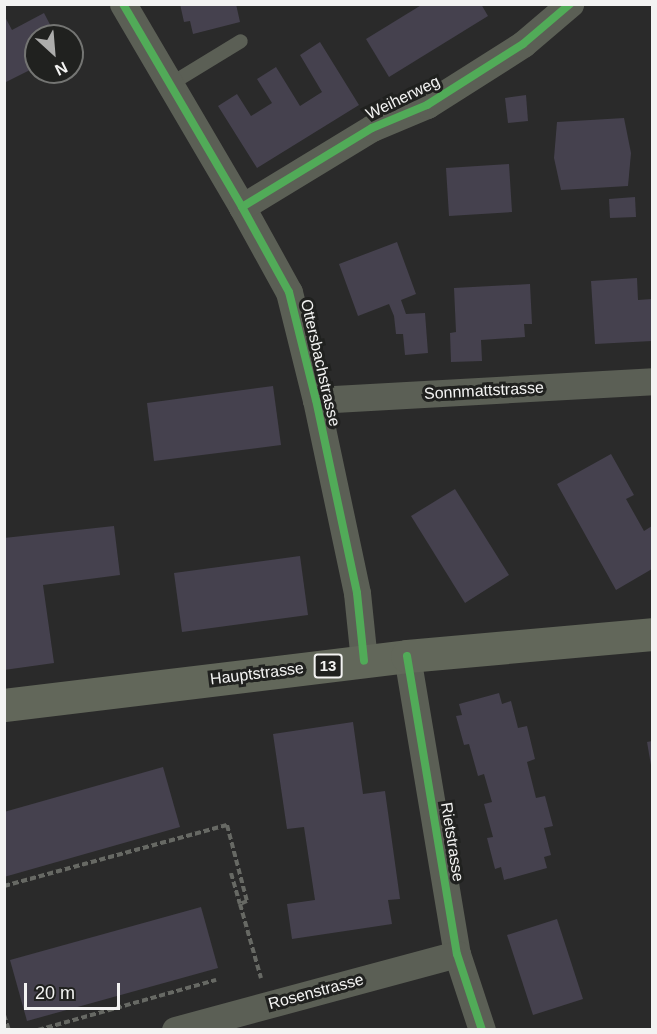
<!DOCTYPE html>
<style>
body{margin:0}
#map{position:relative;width:657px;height:1034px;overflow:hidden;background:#2a2a2a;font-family:Helvetica,sans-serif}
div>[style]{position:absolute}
.building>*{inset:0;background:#45414e}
.path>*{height:4px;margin-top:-2px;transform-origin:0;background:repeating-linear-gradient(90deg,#676964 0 6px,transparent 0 9px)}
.lane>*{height:14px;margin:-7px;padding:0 7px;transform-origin:7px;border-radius:7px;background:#5b5f55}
.street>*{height:27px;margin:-13.5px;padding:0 13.5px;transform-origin:13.5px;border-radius:13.5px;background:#5b5f55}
.primary>*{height:33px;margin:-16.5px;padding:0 16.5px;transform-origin:16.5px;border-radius:16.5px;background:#62675a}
.cycleway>*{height:8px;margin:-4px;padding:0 4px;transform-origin:4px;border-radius:4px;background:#51ab58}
span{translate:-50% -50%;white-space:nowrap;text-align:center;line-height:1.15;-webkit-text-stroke:6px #20211f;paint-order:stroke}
.shield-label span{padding:2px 4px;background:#20211f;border:2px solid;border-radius:4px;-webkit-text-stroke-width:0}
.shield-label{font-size:15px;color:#f3f3f2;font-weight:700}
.street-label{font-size:16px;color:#f3f3f2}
.frame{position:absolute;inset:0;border:6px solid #f3f3f2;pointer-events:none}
.north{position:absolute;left:24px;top:24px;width:60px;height:60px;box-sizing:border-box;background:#20211f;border:2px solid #747573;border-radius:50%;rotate:154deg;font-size:16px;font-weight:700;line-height:24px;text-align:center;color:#f3f3f2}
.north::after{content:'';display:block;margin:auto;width:21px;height:27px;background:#adadac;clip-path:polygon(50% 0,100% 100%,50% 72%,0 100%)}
.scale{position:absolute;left:24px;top:983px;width:96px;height:27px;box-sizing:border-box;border:3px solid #f3f3f2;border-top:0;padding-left:8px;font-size:18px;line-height:21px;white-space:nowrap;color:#f3f3f2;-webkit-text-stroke:4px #20211f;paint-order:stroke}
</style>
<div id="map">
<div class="building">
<div style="clip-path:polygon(180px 4px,236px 4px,240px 22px,193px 34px,190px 21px,184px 22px)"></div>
<div style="clip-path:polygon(423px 4px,481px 4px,488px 16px,389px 77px,366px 39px)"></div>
<div style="clip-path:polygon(44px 13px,56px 36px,36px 36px,36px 67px,4px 83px,4px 15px,12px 30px)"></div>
<div style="clip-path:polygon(320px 42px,359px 105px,257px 168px,218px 106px,237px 94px,251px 116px,272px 103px,257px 79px,276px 67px,300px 106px,322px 92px,300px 55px)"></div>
<div style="clip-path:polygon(526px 95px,528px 121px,508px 123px,505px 98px)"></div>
<div style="clip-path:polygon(624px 118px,631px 153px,628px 186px,561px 190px,554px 158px,557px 122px)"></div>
<div style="clip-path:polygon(509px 164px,512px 212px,449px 216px,446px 168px)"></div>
<div style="clip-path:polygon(635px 197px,636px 217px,610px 218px,609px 199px)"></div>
<div style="clip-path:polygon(397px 242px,416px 294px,401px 300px,406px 314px,425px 313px,428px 353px,405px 355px,403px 334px,396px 334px,394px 316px,389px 304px,358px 316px,339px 264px)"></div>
<div style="clip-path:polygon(637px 278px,638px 300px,652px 299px,652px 341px,595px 344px,591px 281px)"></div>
<div style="clip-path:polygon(530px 284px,532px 324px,524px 324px,525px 337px,481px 340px,482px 361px,451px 362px,450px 333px,456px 332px,454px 288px)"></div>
<div style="clip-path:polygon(273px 386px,281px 445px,154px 461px,147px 403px)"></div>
<div style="clip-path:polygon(611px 454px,634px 495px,626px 499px,644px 531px,652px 526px,652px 569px,616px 590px,557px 484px)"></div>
<div style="clip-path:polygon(455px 489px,509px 575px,465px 603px,411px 516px)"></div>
<div style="clip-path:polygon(114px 526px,120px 575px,43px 585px,54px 663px,4px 670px,4px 538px)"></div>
<div style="clip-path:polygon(300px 556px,308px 615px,182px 632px,174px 573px)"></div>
<div style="clip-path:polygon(499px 693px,502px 704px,511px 701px,518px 728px,527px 726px,535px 759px,527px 762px,536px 798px,545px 796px,553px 826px,544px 828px,551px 855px,544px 857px,547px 868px,504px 880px,501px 867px,495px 869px,487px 838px,493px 837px,484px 804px,492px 802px,484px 774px,478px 776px,469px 744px,464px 745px,456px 716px,462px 715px,459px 704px)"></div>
<div style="clip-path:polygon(353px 722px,363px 794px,385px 791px,400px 899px,388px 900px,392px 924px,292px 939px,287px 904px,315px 900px,304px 827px,287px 829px,273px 734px)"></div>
<div style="clip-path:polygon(652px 741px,652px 765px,651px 765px,647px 742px)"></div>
<div style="clip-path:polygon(163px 767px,180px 827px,4px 877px,4px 812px)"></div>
<div style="clip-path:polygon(201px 907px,218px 968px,27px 1021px,10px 960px)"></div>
<div style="clip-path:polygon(557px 919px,583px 999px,533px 1015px,507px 935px)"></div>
</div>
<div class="path">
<div style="left:231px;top:873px;width:32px;rotate:74deg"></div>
<div style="left:4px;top:886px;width:231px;rotate:-15.3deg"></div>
<div style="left:227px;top:825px;width:79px;rotate:75.3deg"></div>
<div style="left:247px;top:901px;width:8px;rotate:157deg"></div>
<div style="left:240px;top:904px;width:77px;rotate:74.2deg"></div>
<div style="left:4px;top:1015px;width:16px;rotate:72deg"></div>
<div style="left:38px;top:1030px;width:185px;rotate:-15.7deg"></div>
</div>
<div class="lane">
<div style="left:169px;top:85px;width:84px;rotate:-31.4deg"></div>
</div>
<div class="street">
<div style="left:123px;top:4px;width:235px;rotate:59.6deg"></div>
<div style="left:242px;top:207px;width:97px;rotate:61.1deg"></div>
<div style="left:289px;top:292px;width:111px;rotate:76deg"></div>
<div style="left:316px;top:400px;width:197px;rotate:78deg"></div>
<div style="left:357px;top:593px;width:68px;rotate:84.1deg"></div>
<div style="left:242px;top:207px;width:152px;rotate:-31.3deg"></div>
<div style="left:372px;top:128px;width:60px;rotate:-22.7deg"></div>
<div style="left:427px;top:105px;width:114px;rotate:-32.4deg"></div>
<div style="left:523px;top:44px;width:62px;rotate:-40.4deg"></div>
<div style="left:316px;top:400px;width:337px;rotate:-3.2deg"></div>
<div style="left:407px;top:656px;width:302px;rotate:80.5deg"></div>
<div style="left:457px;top:954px;width:80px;rotate:71.8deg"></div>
<div style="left:175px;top:1030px;width:292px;rotate:-15.1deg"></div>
</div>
<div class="primary">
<div style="left:4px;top:705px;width:406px;rotate:-6.9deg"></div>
<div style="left:407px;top:656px;width:246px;rotate:-5.1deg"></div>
</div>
<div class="cycleway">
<div style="left:123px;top:4px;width:235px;rotate:59.6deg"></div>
<div style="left:242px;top:207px;width:97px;rotate:61.1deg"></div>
<div style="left:289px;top:292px;width:111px;rotate:76deg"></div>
<div style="left:316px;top:400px;width:197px;rotate:78deg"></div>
<div style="left:357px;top:593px;width:68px;rotate:84.1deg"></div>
<div style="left:242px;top:207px;width:152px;rotate:-31.3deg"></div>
<div style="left:372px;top:128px;width:60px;rotate:-22.7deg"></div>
<div style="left:427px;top:105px;width:114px;rotate:-32.4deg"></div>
<div style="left:523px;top:44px;width:62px;rotate:-40.4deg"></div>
<div style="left:407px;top:656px;width:302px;rotate:80.5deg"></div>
<div style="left:457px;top:954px;width:80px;rotate:71.8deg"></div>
</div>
<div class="shield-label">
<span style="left:328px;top:666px">13</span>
</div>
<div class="street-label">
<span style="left:403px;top:98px;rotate:-26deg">Weiherweg</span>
<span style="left:320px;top:363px;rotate:77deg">Ottersbachstrasse</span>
<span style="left:484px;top:391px;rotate:-3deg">Sonnmattstrasse</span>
<span style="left:257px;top:674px;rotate:-7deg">Hauptstrasse</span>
<span style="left:452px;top:842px;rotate:81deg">Rietstrasse</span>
<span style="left:316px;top:992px;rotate:-15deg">Rosenstrasse</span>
</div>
<div class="frame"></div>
<div class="north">N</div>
<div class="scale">20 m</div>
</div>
